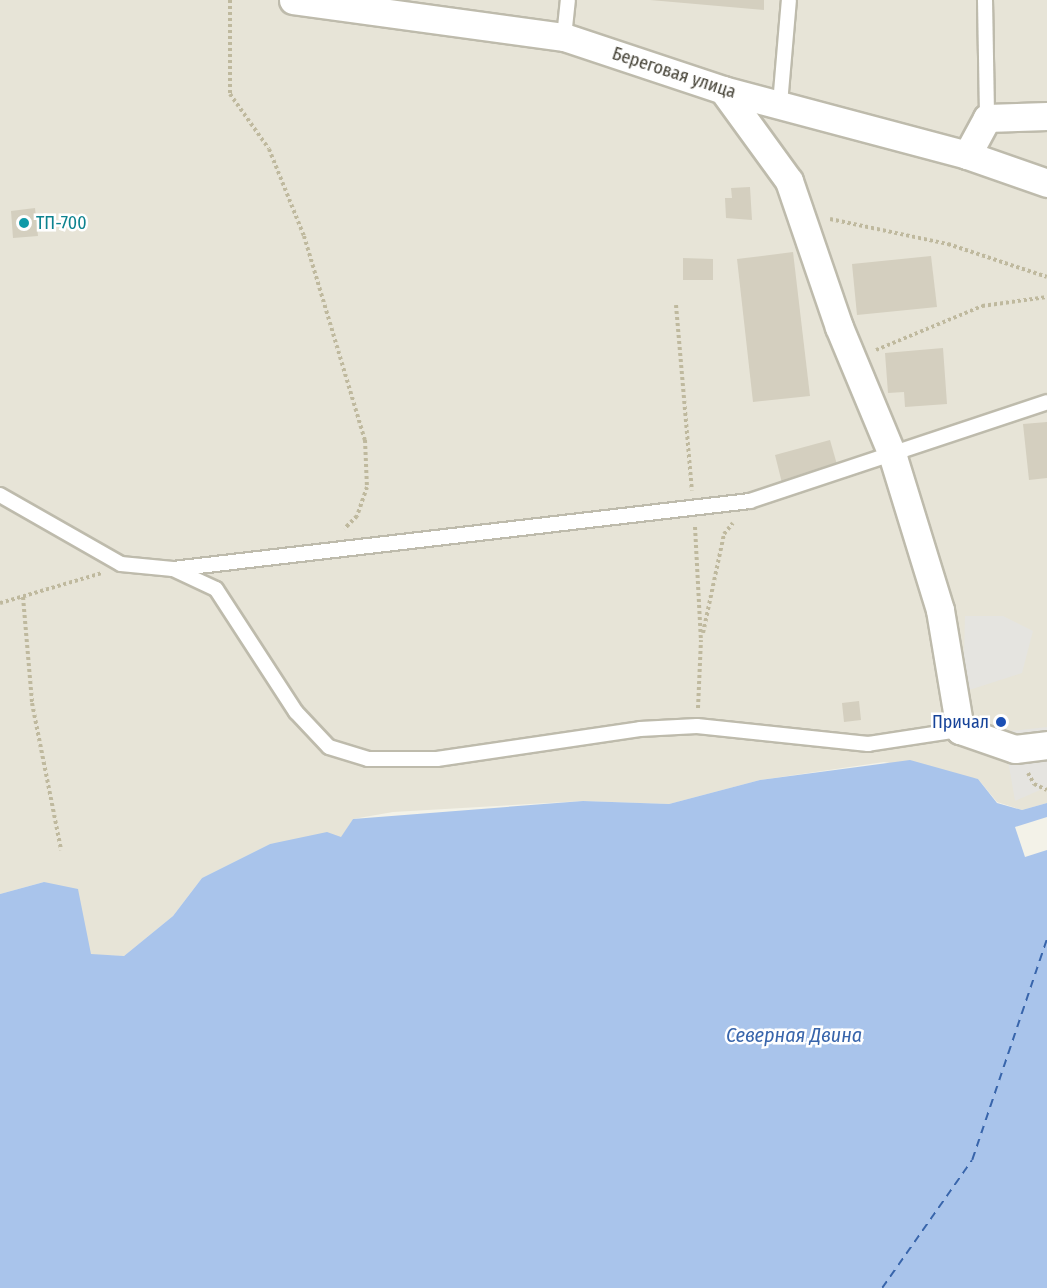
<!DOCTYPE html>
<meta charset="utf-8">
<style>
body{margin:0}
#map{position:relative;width:1047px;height:1288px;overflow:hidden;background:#f3f2e8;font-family:"Fira Sans Condensed",sans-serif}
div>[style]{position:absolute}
.residential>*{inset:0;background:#e7e4d7}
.parking>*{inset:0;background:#e5e4e0}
.water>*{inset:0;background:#a9c4eb}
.pier>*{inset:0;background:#f3f2e8}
.ferry>*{height:1.5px;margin-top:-0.75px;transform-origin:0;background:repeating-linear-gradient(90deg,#3865ab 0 8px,transparent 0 14px)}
.building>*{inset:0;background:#d4cfbf}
.path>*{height:4px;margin-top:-2px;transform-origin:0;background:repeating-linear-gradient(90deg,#bfb99e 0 3px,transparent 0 6px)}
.roads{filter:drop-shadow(2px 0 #bebbac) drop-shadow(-2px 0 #bebbac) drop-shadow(0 2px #bebbac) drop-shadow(0 -2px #bebbac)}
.lane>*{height:14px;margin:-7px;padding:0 7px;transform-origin:7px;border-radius:7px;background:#fff}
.street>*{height:27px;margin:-13.5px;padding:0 13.5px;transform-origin:13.5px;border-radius:13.5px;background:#fff}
.dots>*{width:16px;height:16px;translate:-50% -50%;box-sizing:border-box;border:3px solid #fff;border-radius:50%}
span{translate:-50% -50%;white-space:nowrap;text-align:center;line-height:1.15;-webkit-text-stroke:5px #fff;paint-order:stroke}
.street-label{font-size:18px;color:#464337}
.culture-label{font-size:18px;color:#0d838f}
.left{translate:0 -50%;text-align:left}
.transit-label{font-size:18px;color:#164399}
.right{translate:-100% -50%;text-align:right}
.water-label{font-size:20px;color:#3865ab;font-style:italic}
</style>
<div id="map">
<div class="residential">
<div style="clip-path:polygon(0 0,1047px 0,1047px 803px,1022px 810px,997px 802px,978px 779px,884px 762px,760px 780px,669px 804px,583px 801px,393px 812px,353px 819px,342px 837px,270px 844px,202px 878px,173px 916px,124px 956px,91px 955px,44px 882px,0 894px)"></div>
</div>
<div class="parking">
<div style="clip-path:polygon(965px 616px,1003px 616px,1033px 631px,1022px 673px,963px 692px)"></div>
<div style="clip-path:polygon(1047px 727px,1047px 787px,1015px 801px,1003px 732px)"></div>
</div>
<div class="water">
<div style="clip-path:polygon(910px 760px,978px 779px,997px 803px,1022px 810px,1047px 803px,1047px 1288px,0 1288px,0 894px,44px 882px,78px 889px,91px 954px,124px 956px,173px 916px,202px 878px,270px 844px,327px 832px,341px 837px,353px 819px,583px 801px,669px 804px,760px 780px)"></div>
</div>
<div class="pier">
<div style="clip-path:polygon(1047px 817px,1047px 850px,1025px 857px,1015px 827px)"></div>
</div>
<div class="ferry">
<div style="left:882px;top:1288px;width:156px;rotate:-54.9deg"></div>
<div style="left:972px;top:1160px;width:233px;rotate:-71.3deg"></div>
</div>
<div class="building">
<div style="clip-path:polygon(650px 0,764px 0,764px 10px)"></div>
<div style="clip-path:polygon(750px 187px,752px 220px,726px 218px,725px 198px,732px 198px,731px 188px)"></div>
<div style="clip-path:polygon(35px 208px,38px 236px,13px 238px,11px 211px)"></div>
<div style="clip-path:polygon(793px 252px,810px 396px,753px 402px,737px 259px)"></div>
<div style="clip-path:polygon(931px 256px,937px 307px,857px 315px,852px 264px)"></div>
<div style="clip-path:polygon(683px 258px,713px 259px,713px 280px,683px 280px)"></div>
<div style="clip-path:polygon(943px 348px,947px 404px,905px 407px,904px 392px,888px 393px,885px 353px)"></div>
<div style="clip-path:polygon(1047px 422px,1047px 478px,1029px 480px,1023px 424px)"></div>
<div style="clip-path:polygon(830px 440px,838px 468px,782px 483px,775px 455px)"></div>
<div style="clip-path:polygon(859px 701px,861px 720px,844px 722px,842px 703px)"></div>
</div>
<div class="path">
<div style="left:230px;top:0;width:94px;rotate:90deg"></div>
<div style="left:230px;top:94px;width:67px;rotate:54.7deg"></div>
<div style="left:269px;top:149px;width:94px;rotate:68.1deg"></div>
<div style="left:304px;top:236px;width:213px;rotate:73.4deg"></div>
<div style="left:365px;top:440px;width:47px;rotate:87.6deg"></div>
<div style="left:367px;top:487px;width:31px;rotate:109deg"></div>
<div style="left:357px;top:516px;width:18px;rotate:135deg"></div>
<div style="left:830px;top:219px;width:121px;rotate:12deg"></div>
<div style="left:948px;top:244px;width:104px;rotate:18.4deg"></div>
<div style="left:676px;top:305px;width:186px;rotate:85.1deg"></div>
<div style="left:876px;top:350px;width:115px;rotate:-22.5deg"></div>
<div style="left:982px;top:306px;width:66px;rotate:-7.9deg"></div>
<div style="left:695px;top:527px;width:113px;rotate:87deg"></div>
<div style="left:23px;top:597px;width:106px;rotate:85.1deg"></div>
<div style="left:32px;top:703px;width:150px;rotate:78.8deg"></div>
<div style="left:0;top:603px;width:106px;rotate:-16.4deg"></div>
<div style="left:703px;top:633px;width:101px;rotate:-78deg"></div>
<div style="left:724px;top:534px;width:14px;rotate:-51deg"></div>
<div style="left:698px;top:708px;width:68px;rotate:-87.5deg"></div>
<div style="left:1028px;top:773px;width:13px;rotate:61deg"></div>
<div style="left:1034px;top:784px;width:14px;rotate:25deg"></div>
</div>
<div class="roads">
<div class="lane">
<div style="left:985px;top:0;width:118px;rotate:89deg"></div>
<div style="left:564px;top:37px;width:37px;rotate:-84deg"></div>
<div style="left:780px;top:104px;width:104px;rotate:-85.1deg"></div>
<div style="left:0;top:495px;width:139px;rotate:29.7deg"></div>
<div style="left:121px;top:564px;width:52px;rotate:5.5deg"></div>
<div style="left:173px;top:569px;width:47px;rotate:24.9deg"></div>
<div style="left:216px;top:589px;width:147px;rotate:57deg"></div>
<div style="left:296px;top:712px;width:48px;rotate:46.7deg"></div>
<div style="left:329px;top:747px;width:41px;rotate:17.1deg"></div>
<div style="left:368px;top:759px;width:69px"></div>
<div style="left:437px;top:759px;width:205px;rotate:-8.4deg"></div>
<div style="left:640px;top:729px;width:57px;rotate:-3deg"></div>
<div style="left:697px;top:726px;width:172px;rotate:6deg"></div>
<div style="left:868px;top:744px;width:93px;rotate:-8.7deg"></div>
<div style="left:173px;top:569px;width:581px;rotate:-6.72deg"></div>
<div style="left:750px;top:501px;width:313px;rotate:-18.4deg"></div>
</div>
<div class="street">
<div style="left:293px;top:0;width:274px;rotate:7.8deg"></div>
<div style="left:564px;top:37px;width:168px;rotate:18.4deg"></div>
<div style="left:723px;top:90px;width:253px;rotate:14.9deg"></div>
<div style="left:967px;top:155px;width:85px;rotate:19.3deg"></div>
<div style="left:723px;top:90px;width:112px;rotate:54deg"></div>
<div style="left:789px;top:181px;width:154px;rotate:71.1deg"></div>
<div style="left:839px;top:327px;width:141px;rotate:67.4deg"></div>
<div style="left:893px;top:457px;width:160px;rotate:72.9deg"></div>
<div style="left:940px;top:610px;width:122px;rotate:80.5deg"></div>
<div style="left:960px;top:730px;width:58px;rotate:19.1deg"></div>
<div style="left:1015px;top:749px;width:32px;rotate:-7deg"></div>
<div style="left:967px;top:155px;width:42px;rotate:-61.6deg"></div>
<div style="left:987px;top:118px;width:60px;rotate:-1.9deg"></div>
</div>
</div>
<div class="dots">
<div style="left:24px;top:223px;background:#0f9aa8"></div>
<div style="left:1001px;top:722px;background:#1a4fb4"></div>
</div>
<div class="street-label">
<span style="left:674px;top:73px;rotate:18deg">Береговая улица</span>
</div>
<div class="culture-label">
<span class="left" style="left:36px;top:223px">ТП-700</span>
</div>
<div class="transit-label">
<span class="right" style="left:989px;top:722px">Причал</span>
</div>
<div class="water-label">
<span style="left:794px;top:1035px">Северная Двина</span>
</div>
</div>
